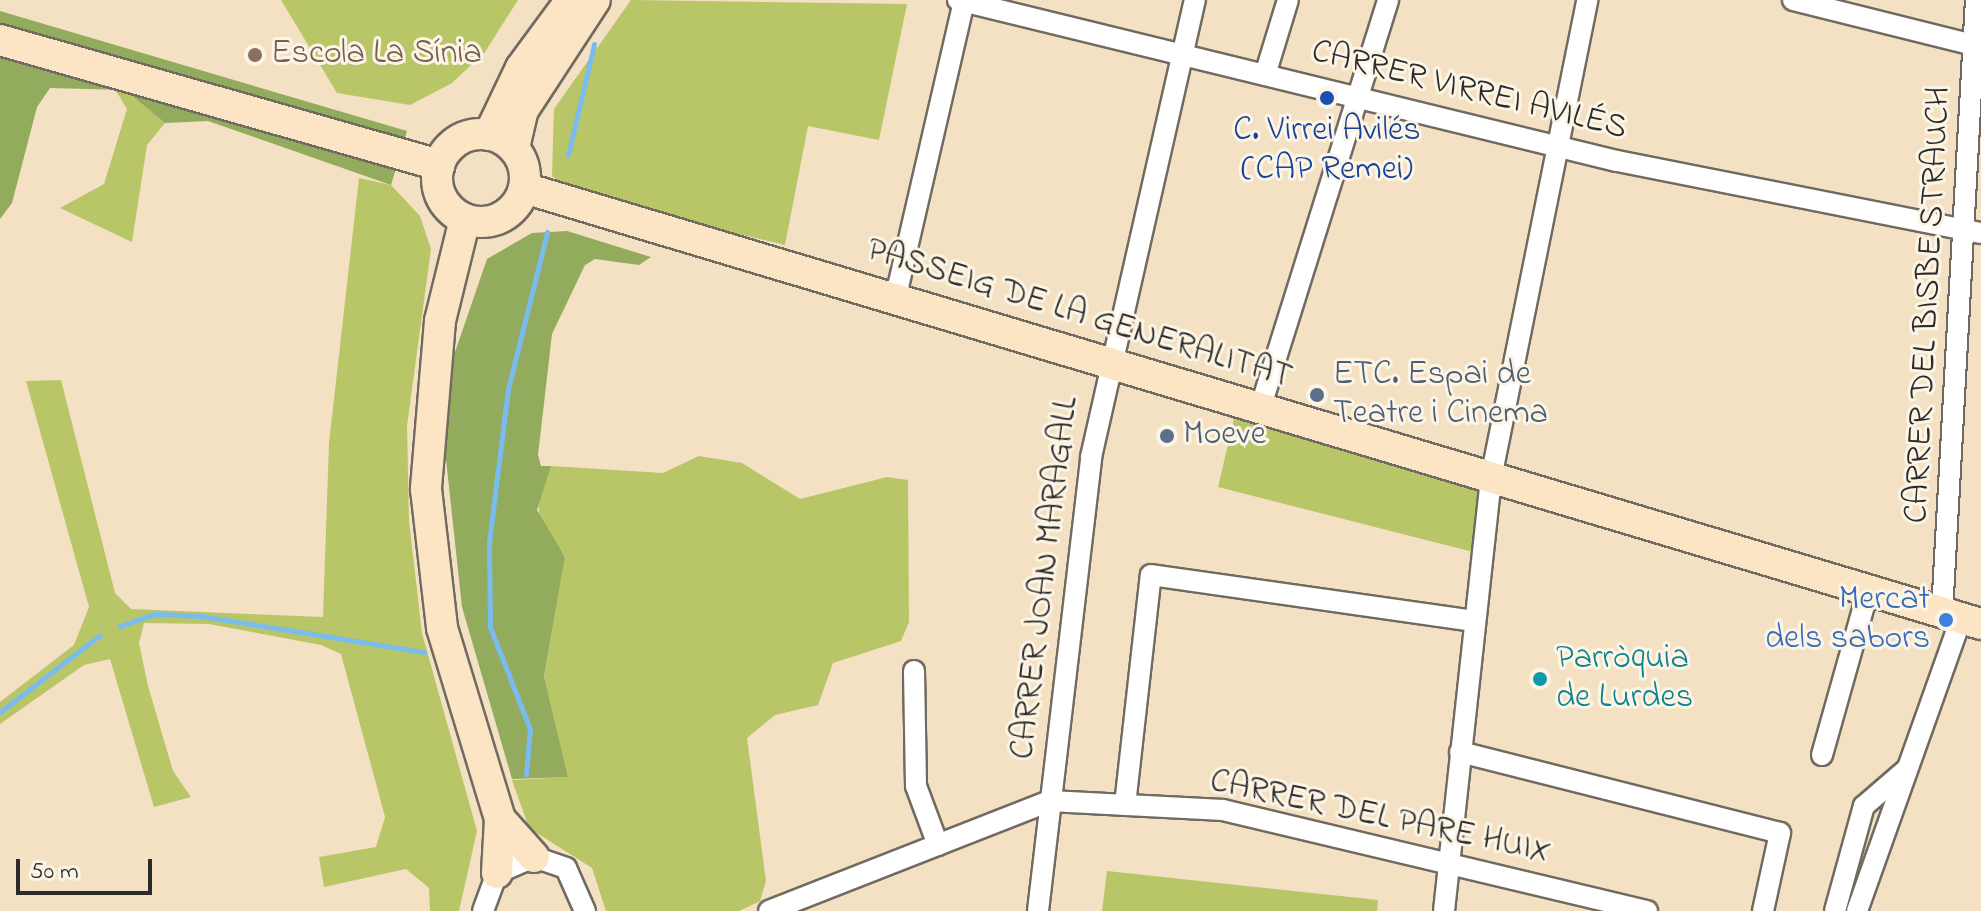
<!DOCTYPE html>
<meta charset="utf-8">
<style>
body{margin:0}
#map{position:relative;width:1981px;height:911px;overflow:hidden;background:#f4e0c3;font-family:"Indie Flower",sans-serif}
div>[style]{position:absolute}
.green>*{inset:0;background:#b8c668}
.forest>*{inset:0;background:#92ab5c}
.stream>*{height:5px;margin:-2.5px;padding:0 2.5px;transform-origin:2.5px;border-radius:2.5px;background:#7abcef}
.roads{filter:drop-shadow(2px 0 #716a60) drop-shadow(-2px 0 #716a60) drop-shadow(0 2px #716a60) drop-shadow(0 -2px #716a60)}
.street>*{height:20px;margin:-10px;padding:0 10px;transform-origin:10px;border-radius:10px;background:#fff}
.secondary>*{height:30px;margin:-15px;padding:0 15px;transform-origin:15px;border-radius:15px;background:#fce5c4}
.secondary>.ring{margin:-15px;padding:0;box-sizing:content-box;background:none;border:30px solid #fce5c4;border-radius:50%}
.dots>*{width:22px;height:22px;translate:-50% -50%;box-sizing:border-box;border:4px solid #fcf5e5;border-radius:50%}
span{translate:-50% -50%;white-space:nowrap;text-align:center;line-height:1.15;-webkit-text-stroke:6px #fcf5e5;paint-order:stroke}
.education-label{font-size:34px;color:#785e54}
.left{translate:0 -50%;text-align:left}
.street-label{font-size:34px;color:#2b2b2b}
.transit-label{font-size:34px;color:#164399}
.service-label{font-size:34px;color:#4e5e75}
.shop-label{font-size:34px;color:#366cbe}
.right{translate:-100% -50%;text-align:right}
.culture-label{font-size:34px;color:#0d838f}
.scale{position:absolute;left:16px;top:859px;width:136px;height:36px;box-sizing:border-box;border:4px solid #2b2b2b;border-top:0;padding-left:10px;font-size:24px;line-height:28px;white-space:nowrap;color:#2b2b2b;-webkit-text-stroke:6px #fcf5e5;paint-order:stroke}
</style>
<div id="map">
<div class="green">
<div style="clip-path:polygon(281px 0,518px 0,485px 52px,452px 83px,410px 105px,337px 93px)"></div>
<div style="clip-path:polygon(631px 0,907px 4px,879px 140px,808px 126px,785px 245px,574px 195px,552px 176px,554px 109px)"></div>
<div style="clip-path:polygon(125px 90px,165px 123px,147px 145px,132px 242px,60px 208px,104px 184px,127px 109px,116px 91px)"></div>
<div style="clip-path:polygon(359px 178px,391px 185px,420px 216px,431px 249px,407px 426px,409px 521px,422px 633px,477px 831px,459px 911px,430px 911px,429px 888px,406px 869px,324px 887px,319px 857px,376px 847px,385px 817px,341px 654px,321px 645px,209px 624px,144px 623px,139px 643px,148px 686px,173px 771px,191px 797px,154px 807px,110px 659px,84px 665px,0 724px,0 702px,74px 645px,89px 607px,26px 381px,61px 380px,115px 593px,131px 609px,323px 617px,329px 443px)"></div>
<div style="clip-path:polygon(1238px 402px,1491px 478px,1481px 554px,1218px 487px)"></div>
<div style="clip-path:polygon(699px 456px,742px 463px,800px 499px,887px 477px,908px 480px,909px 622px,901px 641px,833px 663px,818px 705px,775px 715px,747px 738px,766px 881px,760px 901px,739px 911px,606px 911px,592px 868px,529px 828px,512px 780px,568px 777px,544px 676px,565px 556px,540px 522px,538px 499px,551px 466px,663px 473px)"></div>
<div style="clip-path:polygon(1107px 871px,1378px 900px,1377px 911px,1102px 911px)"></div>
</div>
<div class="forest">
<div style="clip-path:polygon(0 11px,407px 131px,391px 185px,208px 121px,165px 123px,125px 90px,50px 88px,37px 107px,12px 203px,0 219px)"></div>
<div style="clip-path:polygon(567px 231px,651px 257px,639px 265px,595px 259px,585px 265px,552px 334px,538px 455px,541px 466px,551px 466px,537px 510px,565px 557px,544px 676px,568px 777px,512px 779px,462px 607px,445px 450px,454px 355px,487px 259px,532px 233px)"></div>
</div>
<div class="stream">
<div style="left:568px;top:155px;width:114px;rotate:-76.8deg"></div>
<div style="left:120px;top:626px;width:37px;rotate:-19deg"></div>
<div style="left:155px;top:614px;width:46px;rotate:2.5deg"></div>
<div style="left:201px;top:616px;width:226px;rotate:9.2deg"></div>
<div style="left:0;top:712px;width:126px;rotate:-37.6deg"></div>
<div style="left:526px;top:774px;width:45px;rotate:-84.9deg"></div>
<div style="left:530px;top:729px;width:110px;rotate:-111.4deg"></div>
<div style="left:490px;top:627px;width:85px;rotate:-90.7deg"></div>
<div style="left:489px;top:542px;width:154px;rotate:-82.9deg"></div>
<div style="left:508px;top:389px;width:162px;rotate:-76deg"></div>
</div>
<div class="roads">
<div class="street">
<div style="left:958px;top:0;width:678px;rotate:13.73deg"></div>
<div style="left:1617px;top:161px;width:371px;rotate:11.2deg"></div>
<div style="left:1793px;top:0;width:194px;rotate:14deg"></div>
<div style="left:1265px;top:75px;width:78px;rotate:-73deg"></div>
<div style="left:895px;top:300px;width:308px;rotate:-77deg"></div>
<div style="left:1260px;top:409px;width:429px;rotate:-72.6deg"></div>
<div style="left:1942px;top:613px;width:614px;rotate:-86.83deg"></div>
<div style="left:914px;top:671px;width:115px;rotate:89deg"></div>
<div style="left:916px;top:786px;width:63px;rotate:69.6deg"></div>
<div style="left:1460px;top:752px;width:330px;rotate:14.2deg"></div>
<div style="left:1780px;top:833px;width:80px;rotate:102.3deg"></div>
<div style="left:1822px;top:755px;width:170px;rotate:-74.3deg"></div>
<div style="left:1125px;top:805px;width:231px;rotate:-83.6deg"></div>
<div style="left:1151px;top:575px;width:327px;rotate:8.1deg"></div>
<div style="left:483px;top:911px;width:40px;rotate:-69.8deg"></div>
<div style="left:497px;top:873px;width:40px;rotate:-23.4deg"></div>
<div style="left:534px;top:857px;width:34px;rotate:19deg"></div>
<div style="left:566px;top:868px;width:47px;rotate:66.2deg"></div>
<div style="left:769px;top:911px;width:302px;rotate:-21.4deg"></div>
<div style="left:1050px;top:801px;width:173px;rotate:3deg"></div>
<div style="left:1223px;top:810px;width:436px;rotate:13.4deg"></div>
<div style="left:1038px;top:911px;width:457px;rotate:-83.3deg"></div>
<div style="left:1091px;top:457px;width:469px;rotate:-77.2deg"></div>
<div style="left:1444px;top:911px;width:436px;rotate:-83.8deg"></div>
<div style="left:1491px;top:478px;width:488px;rotate:-78.6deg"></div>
<div style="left:1835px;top:911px;width:109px;rotate:-74.6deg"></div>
<div style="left:1864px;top:806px;width:55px;rotate:-40.6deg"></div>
<div style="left:1857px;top:911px;width:310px;rotate:-70.4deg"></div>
</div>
<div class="secondary">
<div style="left:0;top:40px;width:457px;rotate:15.9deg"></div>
<div class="ring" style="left:437px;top:134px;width:58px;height:58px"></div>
<div style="left:489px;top:135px;width:74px;rotate:-64.5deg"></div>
<div style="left:521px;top:68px;width:84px;rotate:-53.7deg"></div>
<div style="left:514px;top:148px;width:39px;rotate:-77deg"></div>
<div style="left:523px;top:110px;width:131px;rotate:-56.8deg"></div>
<div style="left:524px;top:188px;width:1521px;rotate:16.66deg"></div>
<div style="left:465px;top:219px;width:105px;rotate:103.8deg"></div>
<div style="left:440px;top:321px;width:169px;rotate:94.8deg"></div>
<div style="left:426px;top:489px;width:140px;rotate:83.4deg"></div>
<div style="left:442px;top:628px;width:200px;rotate:73.1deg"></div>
<div style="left:500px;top:819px;width:54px;rotate:93.2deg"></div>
<div style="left:500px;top:819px;width:51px;rotate:48.2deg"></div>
</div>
</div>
<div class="dots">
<div style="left:255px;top:55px;background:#8d6e63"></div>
<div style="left:1327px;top:98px;background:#1a4fb4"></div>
<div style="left:1317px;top:395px;background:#5c6f8a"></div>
<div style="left:1167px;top:436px;background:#5c6f8a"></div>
<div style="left:1946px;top:620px;background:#3f7fe0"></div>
<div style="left:1540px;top:679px;background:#0f9aa8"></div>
</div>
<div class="education-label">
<span class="left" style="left:271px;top:55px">Escola La Sínia</span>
</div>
<div class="street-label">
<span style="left:1469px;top:91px;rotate:14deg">CARRER VIRREI AVILÉS</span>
<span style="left:1929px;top:305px;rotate:-87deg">CARRER DEL BISBE STRAUCH</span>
<span style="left:1079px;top:315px;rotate:17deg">PASSEIG DE LA GENERALITAT</span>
<span style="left:1046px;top:578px;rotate:-83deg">CARRER JOAN MARAGALL</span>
<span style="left:1380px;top:818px;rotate:12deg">CARRER DEL PARE HUIX</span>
</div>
<div class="transit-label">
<span style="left:1327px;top:151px">C. Virrei Avilés<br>(CAP Remei)</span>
</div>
<div class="service-label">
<span class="left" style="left:1333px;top:395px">ETC. Espai de<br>Teatre i Cinema</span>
<span class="left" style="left:1183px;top:436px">Moeve</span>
</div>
<div class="shop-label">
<span class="right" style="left:1930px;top:620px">Mercat<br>dels sabors</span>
</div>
<div class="culture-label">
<span class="left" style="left:1556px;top:679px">Parròquia<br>de Lurdes</span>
</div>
<div class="scale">50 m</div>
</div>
